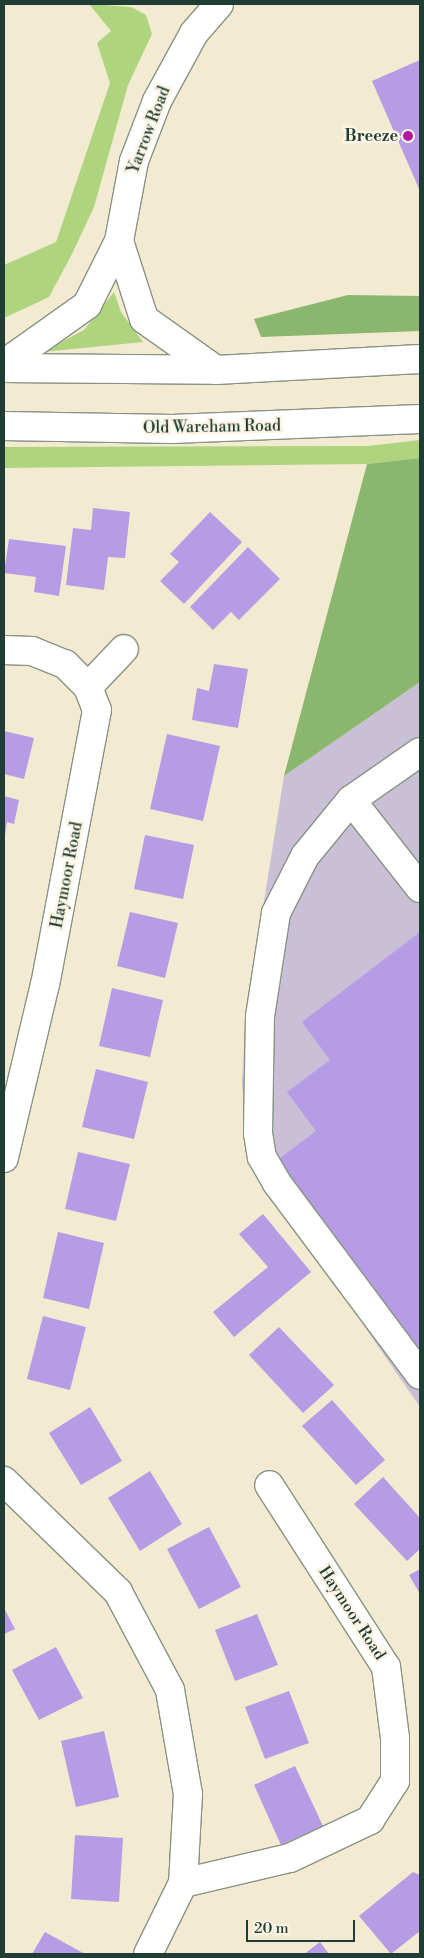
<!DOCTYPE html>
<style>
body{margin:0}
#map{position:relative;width:424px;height:1958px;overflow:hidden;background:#f2ebd2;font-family:"Libre Bodoni",serif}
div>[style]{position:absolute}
.industrial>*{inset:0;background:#c9bfd7}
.green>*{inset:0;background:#aed47e}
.forest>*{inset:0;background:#8ab66d}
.building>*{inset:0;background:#b59ce4}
.roads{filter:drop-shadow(1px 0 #889483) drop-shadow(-1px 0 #889483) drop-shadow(0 1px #889483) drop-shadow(0 -1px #889483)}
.minor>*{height:28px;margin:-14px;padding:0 14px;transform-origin:14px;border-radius:14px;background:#fff}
.dots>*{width:14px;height:14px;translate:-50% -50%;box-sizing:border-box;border:2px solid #fcf5e5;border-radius:50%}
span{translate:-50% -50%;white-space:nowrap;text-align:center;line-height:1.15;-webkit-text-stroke:5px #fcf5e5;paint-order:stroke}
.street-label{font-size:16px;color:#1f3d34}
.poi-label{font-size:16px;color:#1f3d34;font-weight:700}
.right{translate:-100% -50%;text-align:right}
.frame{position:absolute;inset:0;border:5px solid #1f3d34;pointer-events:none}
.scale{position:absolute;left:246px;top:1920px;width:109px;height:22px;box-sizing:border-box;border:2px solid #1f3d34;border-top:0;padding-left:6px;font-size:15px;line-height:18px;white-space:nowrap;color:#1f3d34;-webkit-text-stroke:4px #fcf5e5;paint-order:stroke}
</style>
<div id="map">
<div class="industrial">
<div style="clip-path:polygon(420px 682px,420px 1407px,249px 1159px,242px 1082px,246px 1014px,284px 776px)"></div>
</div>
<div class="green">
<div style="clip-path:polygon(89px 4px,131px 7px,146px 15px,152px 34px,128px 85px,94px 207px,72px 254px,49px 297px,4px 318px,4px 265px,56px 242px,110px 83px,97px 43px,111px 31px)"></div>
<div style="clip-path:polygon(114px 292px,121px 312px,143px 342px,43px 352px,84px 330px)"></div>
<div style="clip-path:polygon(420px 440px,420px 458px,367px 464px,4px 468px,4px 447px,368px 446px)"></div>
</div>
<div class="forest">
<div style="clip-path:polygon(348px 295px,420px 296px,420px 331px,261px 337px,254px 319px)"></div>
<div style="clip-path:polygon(420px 458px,420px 682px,284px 776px,367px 464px)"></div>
</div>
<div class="building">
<div style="clip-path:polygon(420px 60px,420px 191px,372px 81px)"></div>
<div style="clip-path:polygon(93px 508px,130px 512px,125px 558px,108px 557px,104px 590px,66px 585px,73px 528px,91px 530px)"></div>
<div style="clip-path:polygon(210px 512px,242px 542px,184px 604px,160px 581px,179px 562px,170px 554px)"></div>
<div style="clip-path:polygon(9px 539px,66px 546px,59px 596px,34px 592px,36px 577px,4px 573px)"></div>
<div style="clip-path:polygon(248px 547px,280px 579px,239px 620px,231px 612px,213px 630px,190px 607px)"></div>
<div style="clip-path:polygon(214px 664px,248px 669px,238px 728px,192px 720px,197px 688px,209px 691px)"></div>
<div style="clip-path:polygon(4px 731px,34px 738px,24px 779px,4px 774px)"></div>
<div style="clip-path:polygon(167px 734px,220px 746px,203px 821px,150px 809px)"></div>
<div style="clip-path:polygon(4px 796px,19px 800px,14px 824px,7px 822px,5px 835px)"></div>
<div style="clip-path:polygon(145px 835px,194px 845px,183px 899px,134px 889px)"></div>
<div style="clip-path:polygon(130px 912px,178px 923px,165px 978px,117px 966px)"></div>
<div style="clip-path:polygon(420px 932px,420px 1353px,275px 1162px,316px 1131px,287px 1092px,330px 1060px,302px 1022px)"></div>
<div style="clip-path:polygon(112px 988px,163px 1000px,150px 1057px,99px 1046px)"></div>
<div style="clip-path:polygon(96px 1069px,148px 1082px,134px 1139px,82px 1127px)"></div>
<div style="clip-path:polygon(78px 1152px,130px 1164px,116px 1221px,65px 1209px)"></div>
<div style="clip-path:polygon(263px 1214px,311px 1272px,234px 1337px,213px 1312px,268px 1267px,239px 1234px)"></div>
<div style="clip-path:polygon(58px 1232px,104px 1243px,89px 1309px,43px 1298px)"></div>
<div style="clip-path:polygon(43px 1316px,86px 1327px,70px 1390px,27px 1379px)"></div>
<div style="clip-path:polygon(279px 1327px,334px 1385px,303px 1413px,249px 1355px)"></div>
<div style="clip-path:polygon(332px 1400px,385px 1460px,356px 1485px,302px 1426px)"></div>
<div style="clip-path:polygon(90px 1407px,122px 1461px,81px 1485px,49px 1433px)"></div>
<div style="clip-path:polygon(150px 1471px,182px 1524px,140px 1551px,108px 1498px)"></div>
<div style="clip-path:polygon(383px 1477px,420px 1518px,420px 1549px,407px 1561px,354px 1504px)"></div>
<div style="clip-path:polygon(209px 1527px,241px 1587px,199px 1609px,167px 1549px)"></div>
<div style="clip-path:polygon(420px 1569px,420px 1594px,409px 1575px)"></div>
<div style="clip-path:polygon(4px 1608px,15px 1629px,4px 1634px)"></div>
<div style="clip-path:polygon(257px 1614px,278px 1665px,235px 1681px,215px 1630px)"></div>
<div style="clip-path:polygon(56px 1647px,83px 1698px,39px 1720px,12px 1670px)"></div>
<div style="clip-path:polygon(289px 1691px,309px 1743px,265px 1759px,245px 1707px)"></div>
<div style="clip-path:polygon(104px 1731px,119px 1797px,76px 1807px,61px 1741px)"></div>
<div style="clip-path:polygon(295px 1766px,323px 1826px,281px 1845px,254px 1785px)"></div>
<div style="clip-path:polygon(75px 1835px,123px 1838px,119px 1902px,71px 1899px)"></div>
<div style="clip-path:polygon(413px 1872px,420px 1875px,420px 1931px,391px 1954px,359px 1916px)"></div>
<div style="clip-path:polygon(45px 1932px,85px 1954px,32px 1954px)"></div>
<div style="clip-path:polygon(320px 1942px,329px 1954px,304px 1954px)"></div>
</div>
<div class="roads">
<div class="minor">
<div style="left:119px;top:241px;width:82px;rotate:72.2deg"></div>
<div style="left:144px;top:319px;width:88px;rotate:35.3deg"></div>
<div style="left:4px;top:364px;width:102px;rotate:-35.4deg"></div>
<div style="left:87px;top:305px;width:72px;rotate:-63.4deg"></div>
<div style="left:119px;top:241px;width:81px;rotate:-79.4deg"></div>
<div style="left:134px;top:161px;width:64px;rotate:-69deg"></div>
<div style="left:157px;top:101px;width:77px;rotate:-61.4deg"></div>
<div style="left:194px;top:33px;width:38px;rotate:-49deg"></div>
<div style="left:4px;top:368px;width:212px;rotate:0.5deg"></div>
<div style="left:216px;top:370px;width:204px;rotate:-3.1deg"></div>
<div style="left:4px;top:426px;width:168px;rotate:1deg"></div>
<div style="left:172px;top:429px;width:248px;rotate:-2.3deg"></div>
<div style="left:4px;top:650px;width:28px;rotate:2deg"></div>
<div style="left:32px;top:651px;width:35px;rotate:22deg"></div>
<div style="left:65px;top:664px;width:33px;rotate:45deg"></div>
<div style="left:88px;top:687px;width:25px;rotate:69deg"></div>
<div style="left:97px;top:710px;width:279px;rotate:100.7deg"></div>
<div style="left:45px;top:984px;width:179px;rotate:103.3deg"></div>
<div style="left:88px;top:687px;width:52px;rotate:-46.5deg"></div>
<div style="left:420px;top:752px;width:84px;rotate:145.2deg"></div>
<div style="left:351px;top:800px;width:112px;rotate:51.9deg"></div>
<div style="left:351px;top:800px;width:72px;rotate:129.4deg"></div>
<div style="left:305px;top:856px;width:64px;rotate:117deg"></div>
<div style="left:276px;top:913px;width:104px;rotate:98.8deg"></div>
<div style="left:260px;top:1016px;width:117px;rotate:91deg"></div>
<div style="left:258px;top:1133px;width:24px;rotate:81deg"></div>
<div style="left:262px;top:1157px;width:30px;rotate:60deg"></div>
<div style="left:277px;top:1183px;width:239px;rotate:53.3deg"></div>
<div style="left:4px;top:1481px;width:159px;rotate:44.2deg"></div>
<div style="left:118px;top:1592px;width:111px;rotate:62deg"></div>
<div style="left:170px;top:1690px;width:106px;rotate:80.2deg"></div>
<div style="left:188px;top:1794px;width:89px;rotate:93.2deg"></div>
<div style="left:183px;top:1883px;width:79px;rotate:116.2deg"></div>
<div style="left:183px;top:1883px;width:110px;rotate:-13.2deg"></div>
<div style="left:290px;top:1858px;width:89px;rotate:-25.4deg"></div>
<div style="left:370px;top:1820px;width:46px;rotate:-57.3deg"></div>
<div style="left:395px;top:1781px;width:43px;rotate:-90deg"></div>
<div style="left:395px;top:1738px;width:72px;rotate:-97.2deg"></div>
<div style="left:386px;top:1667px;width:216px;rotate:-122.7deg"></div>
</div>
</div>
<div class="dots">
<div style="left:408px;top:136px;background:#b5179e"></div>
</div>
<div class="street-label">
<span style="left:149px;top:130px;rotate:-69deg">Yarrow Road</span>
<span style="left:212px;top:427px;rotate:-1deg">Old Wareham Road</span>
<span style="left:67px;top:875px;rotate:-79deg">Haymoor Road</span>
<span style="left:352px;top:1613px;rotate:57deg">Haymoor Road</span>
</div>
<div class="poi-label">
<span class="right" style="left:398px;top:136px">Breeze</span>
</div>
<div class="frame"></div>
<div class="scale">20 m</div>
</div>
